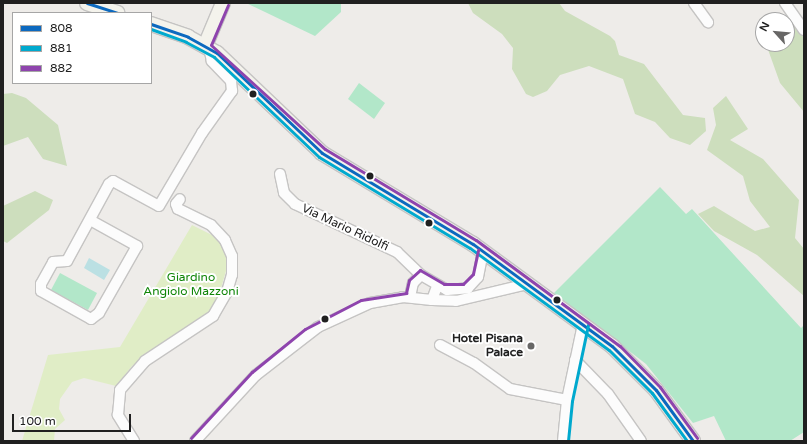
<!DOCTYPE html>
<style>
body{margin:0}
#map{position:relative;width:807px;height:444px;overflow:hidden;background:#eeece9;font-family:"Varela Round",sans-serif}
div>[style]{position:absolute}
.grass>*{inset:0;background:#e0edc6}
.forest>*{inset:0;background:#cddebd}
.pitch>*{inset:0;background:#b2e7c9}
.water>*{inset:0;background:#bbe0e3}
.roads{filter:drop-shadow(1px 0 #c5c4c3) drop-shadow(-1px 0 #c5c4c3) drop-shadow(0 1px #c5c4c3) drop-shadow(0 -1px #c5c4c3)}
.minor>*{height:10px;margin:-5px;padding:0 5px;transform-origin:5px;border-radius:5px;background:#fcfcfc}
.secondary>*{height:14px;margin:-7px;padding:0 7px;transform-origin:7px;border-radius:7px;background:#f4f3ec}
.bus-1>*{height:3px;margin:-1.5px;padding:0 1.5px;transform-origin:1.5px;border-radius:1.5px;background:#0c69bf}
.bus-2>*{height:3px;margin:-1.5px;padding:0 1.5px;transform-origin:1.5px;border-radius:1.5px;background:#00a9ce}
.bus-3>*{height:3px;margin:-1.5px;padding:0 1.5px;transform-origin:1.5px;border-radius:1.5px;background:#8e44ad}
.dots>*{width:11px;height:11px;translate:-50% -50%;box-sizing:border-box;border:2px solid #fff;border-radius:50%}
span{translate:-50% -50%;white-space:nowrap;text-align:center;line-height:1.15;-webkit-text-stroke:4px #fff;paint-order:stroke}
.street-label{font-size:12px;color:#202020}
.park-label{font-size:12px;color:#0f8507}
.poi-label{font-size:12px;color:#202020;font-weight:700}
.right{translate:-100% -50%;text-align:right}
.frame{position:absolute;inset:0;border:4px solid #202020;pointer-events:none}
.legend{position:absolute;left:12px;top:12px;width:140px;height:72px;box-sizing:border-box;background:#fff;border:1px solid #a6a6a6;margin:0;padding:5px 7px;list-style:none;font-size:12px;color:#202020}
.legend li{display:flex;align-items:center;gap:8px;height:20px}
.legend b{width:20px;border:1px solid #a6a6a6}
.north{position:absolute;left:755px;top:12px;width:40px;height:40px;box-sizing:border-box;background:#fff;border:1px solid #a6a6a6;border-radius:50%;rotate:297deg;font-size:11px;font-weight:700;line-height:16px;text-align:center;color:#202020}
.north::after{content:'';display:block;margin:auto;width:14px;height:18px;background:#686766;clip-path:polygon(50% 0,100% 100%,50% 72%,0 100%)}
.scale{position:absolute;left:12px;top:414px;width:119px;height:18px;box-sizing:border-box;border:2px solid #202020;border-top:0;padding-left:5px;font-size:12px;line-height:14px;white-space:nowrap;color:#202020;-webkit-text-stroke:3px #fff;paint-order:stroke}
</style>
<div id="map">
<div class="grass">
<div style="clip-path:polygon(192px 225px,216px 237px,225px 251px,228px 264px,217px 302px,204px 316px,132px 366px,116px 386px,84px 378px,72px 382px,60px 399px,59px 409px,65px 420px,55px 429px,54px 441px,22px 441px,48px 355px,120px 347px)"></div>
</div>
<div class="forest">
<div style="clip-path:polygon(468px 3px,559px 3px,565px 11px,610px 36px,615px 41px,619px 55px,644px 64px,683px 115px,705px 118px,706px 131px,690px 145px,670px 138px,655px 122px,635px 114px,623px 79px,589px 66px,560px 75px,547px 91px,533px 97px,526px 94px,512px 69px,513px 48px,502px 34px,473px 13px)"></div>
<div style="clip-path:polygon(791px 21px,804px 35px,804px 112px,780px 83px,766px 44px,787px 44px,787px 22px)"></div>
<div style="clip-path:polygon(12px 93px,26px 98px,58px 125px,67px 166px,43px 159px,28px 137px,3px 146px,3px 94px)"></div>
<div style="clip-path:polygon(726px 96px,748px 129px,730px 140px,763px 159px,799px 200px,795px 238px,804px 249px,804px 296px,757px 255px,714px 231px,698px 214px,714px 206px,755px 231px,770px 227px,750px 201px,743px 176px,707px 150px,716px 125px,713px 108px)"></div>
<div style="clip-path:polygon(35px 191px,53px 200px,49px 210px,7px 243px,3px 241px,3px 206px)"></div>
</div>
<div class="pitch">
<div style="clip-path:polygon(246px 3px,341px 3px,341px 12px,315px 36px)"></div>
<div style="clip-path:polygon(359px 83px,385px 103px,374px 119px,348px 99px)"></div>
<div style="clip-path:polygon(660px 187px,686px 214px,692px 209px,801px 328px,804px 325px,804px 432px,790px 441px,726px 441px,714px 416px,693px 423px,646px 364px,554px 293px)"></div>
<div style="clip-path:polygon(60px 273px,97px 293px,88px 310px,51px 290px)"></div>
</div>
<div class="water">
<div style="clip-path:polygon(89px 258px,110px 270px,104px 280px,84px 268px)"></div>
</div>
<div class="roads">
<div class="minor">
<div style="left:694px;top:3px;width:24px;rotate:54deg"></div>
<div style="left:785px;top:3px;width:33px;rotate:55deg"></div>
<div style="left:280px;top:174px;width:19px;rotate:78deg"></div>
<div style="left:284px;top:193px;width:16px;rotate:45deg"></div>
<div style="left:295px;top:204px;width:113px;rotate:25.2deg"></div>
<div style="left:397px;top:252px;width:33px;rotate:44deg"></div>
<div style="left:90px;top:220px;width:54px;rotate:29deg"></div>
<div style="left:137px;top:246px;width:77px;rotate:119.6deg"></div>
<div style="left:99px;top:313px;width:10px;rotate:143deg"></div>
<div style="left:91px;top:319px;width:57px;rotate:-150.8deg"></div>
<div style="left:41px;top:291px;width:7px;rotate:-90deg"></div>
<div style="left:41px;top:284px;width:25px;rotate:-61deg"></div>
<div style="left:53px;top:262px;width:14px;rotate:-4deg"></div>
<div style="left:67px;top:261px;width:88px;rotate:-61.4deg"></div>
<div style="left:109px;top:184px;width:5px;rotate:-37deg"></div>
<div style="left:113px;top:181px;width:52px;rotate:28.5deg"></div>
<div style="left:159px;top:206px;width:85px;rotate:-59.5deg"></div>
<div style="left:202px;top:133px;width:52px;rotate:-54.5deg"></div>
<div style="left:232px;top:91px;width:10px;rotate:-96deg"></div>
<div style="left:231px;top:81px;width:28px;rotate:-134deg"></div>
<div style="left:212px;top:61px;width:13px;rotate:-103deg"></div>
<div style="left:410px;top:297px;width:14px;rotate:-78deg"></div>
<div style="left:413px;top:283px;width:11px;rotate:-45deg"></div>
<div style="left:421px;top:275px;width:30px;rotate:30deg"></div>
<div style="left:447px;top:290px;width:21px;rotate:-5deg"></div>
<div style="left:468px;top:288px;width:15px;rotate:-48deg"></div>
<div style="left:478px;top:277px;width:26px;rotate:-79deg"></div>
<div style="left:432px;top:300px;width:24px;rotate:2deg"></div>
<div style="left:456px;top:301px;width:74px;rotate:-13.3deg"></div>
<div style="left:440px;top:345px;width:38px;rotate:28deg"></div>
<div style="left:474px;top:363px;width:44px;rotate:35.8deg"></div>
<div style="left:510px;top:389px;width:58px;rotate:10.9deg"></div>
<div style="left:575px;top:360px;width:47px;rotate:45.9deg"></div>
<div style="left:608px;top:394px;width:57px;rotate:54.9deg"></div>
<div style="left:134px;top:441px;width:31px;rotate:-122deg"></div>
<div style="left:118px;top:415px;width:25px;rotate:-85deg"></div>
<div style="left:120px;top:390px;width:38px;rotate:-49deg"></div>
<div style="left:145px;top:361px;width:82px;rotate:-33.5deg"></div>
<div style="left:213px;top:316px;width:28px;rotate:-60deg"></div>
<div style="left:227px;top:292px;width:18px;rotate:-74deg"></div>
<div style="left:232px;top:275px;width:19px;rotate:-90deg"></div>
<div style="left:232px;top:256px;width:17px;rotate:-114deg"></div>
<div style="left:225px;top:240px;width:21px;rotate:-133deg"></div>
<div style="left:211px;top:225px;width:37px;rotate:-154deg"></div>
<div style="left:178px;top:209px;width:5px;rotate:-112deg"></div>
<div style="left:176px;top:204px;width:6px;rotate:-51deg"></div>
<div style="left:195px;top:441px;width:90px;rotate:-47.3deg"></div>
<div style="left:256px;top:375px;width:78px;rotate:-37.7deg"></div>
<div style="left:318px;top:327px;width:57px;rotate:-24.8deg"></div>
<div style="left:370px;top:303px;width:34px;rotate:-10deg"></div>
<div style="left:403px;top:297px;width:29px;rotate:6deg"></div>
<div style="left:432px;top:300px;width:15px;rotate:-70deg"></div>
<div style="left:563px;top:441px;width:41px;rotate:-84.4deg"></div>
<div style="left:567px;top:400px;width:78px;rotate:-78.1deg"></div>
</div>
<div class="secondary">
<div style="left:87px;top:3px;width:32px;rotate:18deg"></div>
<div style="left:151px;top:24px;width:39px;rotate:19deg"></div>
<div style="left:188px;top:37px;width:33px;rotate:29deg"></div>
<div style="left:217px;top:53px;width:145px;rotate:43.6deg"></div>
<div style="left:322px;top:153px;width:176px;rotate:31.1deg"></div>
<div style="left:473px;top:244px;width:172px;rotate:36.3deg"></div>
<div style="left:612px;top:346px;width:62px;rotate:45deg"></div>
<div style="left:656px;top:390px;width:63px;rotate:54deg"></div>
<div style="left:205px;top:46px;width:47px;rotate:-67.3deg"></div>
</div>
</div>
<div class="bus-1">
<div style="left:87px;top:3px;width:32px;rotate:18deg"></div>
<div style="left:151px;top:24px;width:39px;rotate:19deg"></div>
<div style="left:188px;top:37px;width:33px;rotate:29deg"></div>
<div style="left:217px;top:53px;width:145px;rotate:43.6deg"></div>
<div style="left:322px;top:153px;width:176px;rotate:31.1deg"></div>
<div style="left:473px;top:244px;width:172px;rotate:36.3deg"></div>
<div style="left:612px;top:346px;width:62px;rotate:45deg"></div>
<div style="left:656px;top:390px;width:63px;rotate:54deg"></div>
</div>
<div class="bus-2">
<div style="left:151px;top:29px;width:37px;rotate:20deg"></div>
<div style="left:186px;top:42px;width:32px;rotate:28deg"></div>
<div style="left:214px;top:57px;width:145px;rotate:43.6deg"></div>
<div style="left:319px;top:157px;width:176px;rotate:31.1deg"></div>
<div style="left:470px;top:248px;width:172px;rotate:36.3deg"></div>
<div style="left:609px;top:350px;width:61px;rotate:45deg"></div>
<div style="left:652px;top:393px;width:59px;rotate:53.9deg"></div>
<div style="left:568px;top:441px;width:40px;rotate:-84.3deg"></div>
<div style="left:572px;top:401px;width:78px;rotate:-78.1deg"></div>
</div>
<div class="bus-3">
<div style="left:228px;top:5px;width:43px;rotate:113deg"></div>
<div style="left:211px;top:45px;width:154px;rotate:42.4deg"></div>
<div style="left:325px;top:149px;width:176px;rotate:31.1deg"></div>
<div style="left:476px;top:240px;width:179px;rotate:36.4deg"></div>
<div style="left:620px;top:346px;width:57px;rotate:45.7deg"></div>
<div style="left:660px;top:387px;width:63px;rotate:54deg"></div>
<div style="left:191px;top:438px;width:90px;rotate:-47.3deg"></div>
<div style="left:252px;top:372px;width:68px;rotate:-39.1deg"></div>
<div style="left:305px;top:329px;width:63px;rotate:-27.4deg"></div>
<div style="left:361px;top:300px;width:46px;rotate:-8.8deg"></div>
<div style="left:406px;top:293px;width:13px;rotate:-77deg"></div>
<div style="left:409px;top:280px;width:15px;rotate:-42deg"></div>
<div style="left:420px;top:270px;width:28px;rotate:30deg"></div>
<div style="left:444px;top:284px;width:19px"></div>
<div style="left:463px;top:284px;width:14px;rotate:-45deg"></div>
<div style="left:473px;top:274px;width:25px;rotate:-78deg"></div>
</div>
<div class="dots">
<div style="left:253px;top:94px;background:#202020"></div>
<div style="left:370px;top:176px;background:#202020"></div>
<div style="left:429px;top:223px;background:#202020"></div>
<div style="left:557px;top:300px;background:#202020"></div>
<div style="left:325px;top:319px;background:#202020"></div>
<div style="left:531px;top:346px;background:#686766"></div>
</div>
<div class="street-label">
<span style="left:345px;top:228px;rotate:25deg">Via Mario Ridolfi</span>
</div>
<div class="park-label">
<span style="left:191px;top:285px">Giardino<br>Angiolo Mazzoni</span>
</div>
<div class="poi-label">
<span class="right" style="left:523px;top:346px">Hotel Pisana<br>Palace</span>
</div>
<div class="frame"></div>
<ul class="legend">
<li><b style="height:5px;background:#0c69bf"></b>808</li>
<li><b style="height:5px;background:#00a9ce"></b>881</li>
<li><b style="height:5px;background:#8e44ad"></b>882</li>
</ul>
<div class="north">N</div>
<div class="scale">100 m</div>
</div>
